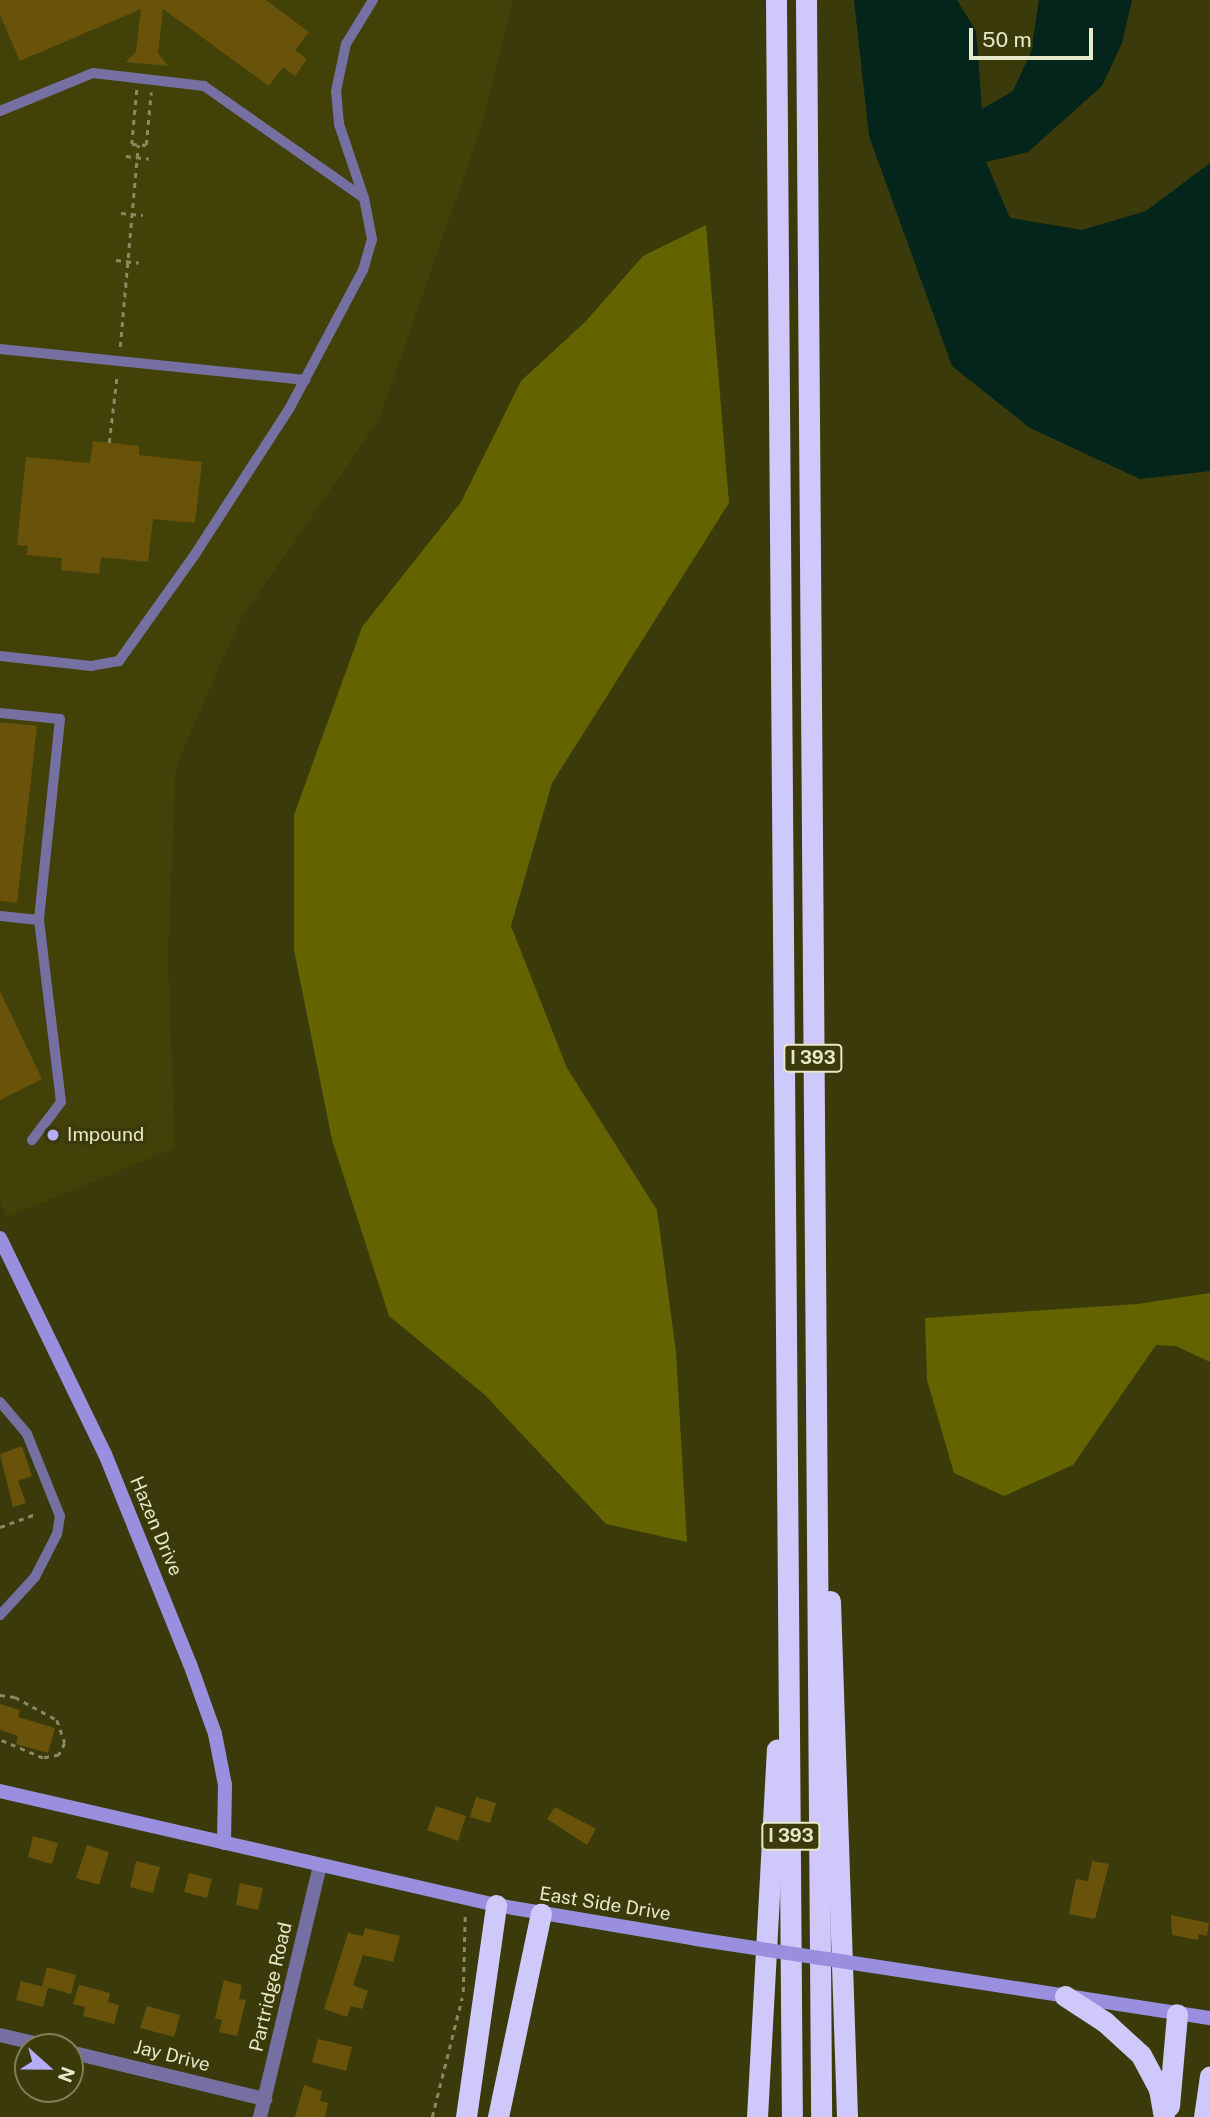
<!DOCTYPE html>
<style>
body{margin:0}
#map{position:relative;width:1210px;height:2117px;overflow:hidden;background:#3a3a0a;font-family:"Public Sans",sans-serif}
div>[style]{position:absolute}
.built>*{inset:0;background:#414108}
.green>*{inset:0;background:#636300}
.water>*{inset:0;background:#03251b}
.building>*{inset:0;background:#69530b}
.path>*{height:2.5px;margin-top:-1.25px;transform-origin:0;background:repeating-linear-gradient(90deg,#898a62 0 5px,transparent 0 10px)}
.lane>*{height:10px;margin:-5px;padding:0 5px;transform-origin:5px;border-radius:5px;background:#7670a2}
.street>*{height:14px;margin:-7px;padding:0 7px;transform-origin:7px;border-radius:7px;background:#7670a2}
.secondary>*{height:14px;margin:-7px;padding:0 7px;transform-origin:7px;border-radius:7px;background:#9a8fde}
.highway>*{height:21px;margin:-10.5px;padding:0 10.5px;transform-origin:10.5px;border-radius:10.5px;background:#cec9fa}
.secondary-bridge>*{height:14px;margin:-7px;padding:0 7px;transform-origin:7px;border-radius:7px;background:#9a8fde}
.dots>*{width:19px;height:19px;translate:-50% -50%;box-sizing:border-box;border:4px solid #3a3a0a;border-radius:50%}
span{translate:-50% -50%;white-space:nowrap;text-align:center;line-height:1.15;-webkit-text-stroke:7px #3a3a0a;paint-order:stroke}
.shield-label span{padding:2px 5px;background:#3a3a0a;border:2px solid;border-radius:5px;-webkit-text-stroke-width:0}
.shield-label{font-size:18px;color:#e6e8c9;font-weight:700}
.poi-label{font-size:19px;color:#e6e8c9}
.left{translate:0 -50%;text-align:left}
.street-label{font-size:19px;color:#e6e8c9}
.north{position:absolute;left:14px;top:2033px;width:70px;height:70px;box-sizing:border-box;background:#3a3a0a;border:2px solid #7f8056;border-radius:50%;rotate:111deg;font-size:19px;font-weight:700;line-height:28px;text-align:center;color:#e6e8c9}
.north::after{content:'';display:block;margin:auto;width:24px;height:32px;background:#b6acf8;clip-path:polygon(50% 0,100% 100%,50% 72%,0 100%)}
.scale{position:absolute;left:969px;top:28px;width:124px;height:32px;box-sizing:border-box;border:4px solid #e6e8c9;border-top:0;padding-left:9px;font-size:21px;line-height:24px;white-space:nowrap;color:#e6e8c9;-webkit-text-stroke:5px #3a3a0a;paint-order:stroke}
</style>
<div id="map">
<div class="built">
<div style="clip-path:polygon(0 0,513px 0,484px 119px,379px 420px,240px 620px,176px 767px,168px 957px,175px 1148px,7px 1217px,0 1202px)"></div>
</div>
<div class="green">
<div style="clip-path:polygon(706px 225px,729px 503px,552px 783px,511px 926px,567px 1068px,657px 1210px,676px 1352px,687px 1542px,606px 1524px,484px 1394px,389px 1316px,332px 1140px,294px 950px,294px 815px,362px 627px,461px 502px,521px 381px,585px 322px,643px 256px)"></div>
<div style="clip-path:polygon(1210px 1293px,1210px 1362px,1176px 1346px,1156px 1345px,1073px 1465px,1004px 1496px,954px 1473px,927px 1380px,925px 1318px,1137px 1304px)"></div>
</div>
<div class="water">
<div style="clip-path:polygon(854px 0,957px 0,976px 31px,982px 109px,1013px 91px,1031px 52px,1039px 0,1132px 0,1122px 43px,1102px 86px,1028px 152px,986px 162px,1010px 218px,1082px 230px,1146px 211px,1210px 163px,1210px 471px,1140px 479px,1030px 428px,952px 366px,869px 136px)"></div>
</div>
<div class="building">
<div style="clip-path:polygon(0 0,266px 0,309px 32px,295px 50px,307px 59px,295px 76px,283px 67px,269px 86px,163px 9px,158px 53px,168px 66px,126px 62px,136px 51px,141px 9px,20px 61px,0 15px)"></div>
<div style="clip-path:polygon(93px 441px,139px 446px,139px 455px,202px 462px,195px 523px,153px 519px,148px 562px,101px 557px,99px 574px,61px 570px,62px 558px,27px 555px,28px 546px,17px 545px,26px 457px,90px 463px)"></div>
<div style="clip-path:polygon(0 722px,37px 726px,17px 903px,0 901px)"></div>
<div style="clip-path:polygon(0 991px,42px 1079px,0 1100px)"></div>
<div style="clip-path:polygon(22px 1446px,32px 1476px,18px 1481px,26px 1503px,13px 1507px,0 1454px)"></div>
<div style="clip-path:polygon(0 1704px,20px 1710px,18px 1717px,55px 1728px,48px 1753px,16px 1744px,18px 1736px,0 1730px)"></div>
<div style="clip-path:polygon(476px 1797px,496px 1803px,490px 1823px,470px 1817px)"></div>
<div style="clip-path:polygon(436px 1806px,466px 1816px,458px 1841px,427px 1830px)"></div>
<div style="clip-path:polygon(555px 1807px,596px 1829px,587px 1845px,547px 1819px)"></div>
<div style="clip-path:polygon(33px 1836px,58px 1843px,52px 1864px,28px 1857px)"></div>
<div style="clip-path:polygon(87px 1845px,109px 1852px,99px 1885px,76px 1878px)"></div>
<div style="clip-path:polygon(136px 1861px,160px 1867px,153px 1893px,130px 1887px)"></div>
<div style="clip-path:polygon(1092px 1861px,1109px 1864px,1095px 1919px,1069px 1914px,1076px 1879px,1088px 1881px)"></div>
<div style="clip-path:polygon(189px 1873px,212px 1879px,207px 1898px,184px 1892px)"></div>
<div style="clip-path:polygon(240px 1883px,263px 1888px,258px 1910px,236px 1905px)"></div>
<div style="clip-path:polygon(1171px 1915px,1209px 1923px,1207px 1936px,1199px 1934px,1198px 1940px,1172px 1935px)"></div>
<div style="clip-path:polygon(365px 1928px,400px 1936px,393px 1962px,363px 1955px,353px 1985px,368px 1991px,362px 2009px,351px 2006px,347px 2017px,324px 2009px,348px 1933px,363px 1936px)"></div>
<div style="clip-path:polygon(47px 1967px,76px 1975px,71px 1994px,42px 1986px)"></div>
<div style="clip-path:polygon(224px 1980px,242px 1985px,239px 1999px,246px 2000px,237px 2036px,219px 2032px,222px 2020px,215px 2018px)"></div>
<div style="clip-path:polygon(21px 1981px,48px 1988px,43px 2007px,16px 2000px)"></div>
<div style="clip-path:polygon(79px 1985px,110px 1993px,108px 2002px,119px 2005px,114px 2024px,83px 2016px,85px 2007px,73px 2004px)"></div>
<div style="clip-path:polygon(147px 2006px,180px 2015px,174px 2037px,140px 2028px)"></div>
<div style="clip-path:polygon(318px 2039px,352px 2047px,346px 2071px,312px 2062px)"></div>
<div style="clip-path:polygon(304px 2085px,322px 2091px,320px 2101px,328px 2103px,325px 2117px,295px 2117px)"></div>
</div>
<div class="path">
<div style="left:137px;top:90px;width:54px;rotate:95.3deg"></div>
<div style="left:132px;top:144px;width:14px;rotate:4deg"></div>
<div style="left:146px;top:145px;width:53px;rotate:-84.6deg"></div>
<div style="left:126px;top:156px;width:23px;rotate:7deg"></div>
<div style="left:121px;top:213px;width:22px;rotate:5deg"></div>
<div style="left:116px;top:260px;width:23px;rotate:7deg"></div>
<div style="left:120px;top:347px;width:203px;rotate:-84.9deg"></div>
<div style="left:109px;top:443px;width:68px;rotate:-83.3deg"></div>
<div style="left:0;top:1527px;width:38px;rotate:-20deg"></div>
<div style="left:0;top:1695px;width:15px;rotate:8deg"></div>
<div style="left:15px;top:1697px;width:48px;rotate:28.7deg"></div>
<div style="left:57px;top:1720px;width:24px;rotate:71deg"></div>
<div style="left:65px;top:1743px;width:13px;rotate:117deg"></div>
<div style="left:59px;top:1755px;width:16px;rotate:169deg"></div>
<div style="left:43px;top:1758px;width:47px;rotate:-157.3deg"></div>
<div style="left:463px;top:1992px;width:78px;rotate:-88.5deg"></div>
<div style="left:432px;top:2117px;width:123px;rotate:-75.9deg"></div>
</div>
<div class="lane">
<div style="left:0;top:111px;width:100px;rotate:-22.2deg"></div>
<div style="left:93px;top:73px;width:112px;rotate:6.7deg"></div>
<div style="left:204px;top:86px;width:195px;rotate:35deg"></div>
<div style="left:364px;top:198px;width:42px;rotate:79deg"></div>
<div style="left:372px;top:239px;width:32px;rotate:106deg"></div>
<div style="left:363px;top:270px;width:157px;rotate:118deg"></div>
<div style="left:289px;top:409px;width:171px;rotate:122.9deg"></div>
<div style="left:196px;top:553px;width:133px;rotate:125.5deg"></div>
<div style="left:119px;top:661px;width:28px;rotate:170deg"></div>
<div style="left:91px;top:666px;width:92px;rotate:-173.7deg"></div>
<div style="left:364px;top:198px;width:78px;rotate:-108.7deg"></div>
<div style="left:339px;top:124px;width:33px;rotate:-95deg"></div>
<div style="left:336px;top:91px;width:48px;rotate:-78deg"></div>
<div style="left:346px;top:44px;width:52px;rotate:-58.5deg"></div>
<div style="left:0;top:349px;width:307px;rotate:5.8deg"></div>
<div style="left:0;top:713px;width:60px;rotate:5.7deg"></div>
<div style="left:60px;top:719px;width:202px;rotate:96deg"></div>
<div style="left:39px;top:920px;width:183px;rotate:83.1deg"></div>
<div style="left:61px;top:1102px;width:48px;rotate:127.3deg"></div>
<div style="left:0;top:916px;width:39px;rotate:6deg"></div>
<div style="left:0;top:1402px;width:42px;rotate:49.8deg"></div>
<div style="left:27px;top:1434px;width:88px;rotate:68.1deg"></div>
<div style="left:60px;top:1516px;width:18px;rotate:99deg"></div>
<div style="left:57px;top:1534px;width:48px;rotate:117.1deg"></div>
<div style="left:35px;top:1577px;width:52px;rotate:132.6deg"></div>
</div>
<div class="street">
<div style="left:0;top:2035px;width:52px;rotate:13.2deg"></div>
<div style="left:70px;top:2052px;width:201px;rotate:13.6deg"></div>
<div style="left:260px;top:2117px;width:258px;rotate:-76.6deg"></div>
</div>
<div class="secondary">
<div style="left:0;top:1238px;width:240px;rotate:64.1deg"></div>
<div style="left:105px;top:1454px;width:227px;rotate:68deg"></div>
<div style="left:190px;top:1664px;width:74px;rotate:70.3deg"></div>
<div style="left:215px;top:1734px;width:52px;rotate:78.9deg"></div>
<div style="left:225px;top:1785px;width:58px;rotate:91deg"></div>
<div style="left:0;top:1791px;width:509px;rotate:12.94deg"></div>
<div style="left:496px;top:1905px;width:203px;rotate:9.6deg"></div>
<div style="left:918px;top:1973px;width:295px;rotate:8.8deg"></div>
</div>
<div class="highway">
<div style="left:776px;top:0;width:2117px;rotate:89.57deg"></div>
<div style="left:806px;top:0;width:2117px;rotate:89.59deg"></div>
<div style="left:830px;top:1601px;width:516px;rotate:88.11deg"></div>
<div style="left:1065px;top:1996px;width:48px;rotate:33deg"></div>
<div style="left:1105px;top:2022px;width:49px;rotate:42.5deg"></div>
<div style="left:1141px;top:2055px;width:38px;rotate:62deg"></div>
<div style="left:1159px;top:2089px;width:28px;rotate:80deg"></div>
<div style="left:1169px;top:2106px;width:92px;rotate:-85deg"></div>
<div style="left:466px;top:2117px;width:214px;rotate:-81.9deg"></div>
<div style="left:498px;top:2117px;width:208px;rotate:-78.1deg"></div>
<div style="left:757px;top:2117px;width:368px;rotate:-86.9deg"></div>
<div style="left:1204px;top:2117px;width:41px;rotate:-81.7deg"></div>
</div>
<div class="secondary-bridge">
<div style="left:696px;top:1939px;width:225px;rotate:8.7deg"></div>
</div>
<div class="dots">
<div style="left:53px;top:1135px;background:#b6acf8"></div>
</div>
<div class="shield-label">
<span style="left:813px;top:1058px">I 393</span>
<span style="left:791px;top:1836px">I 393</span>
</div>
<div class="poi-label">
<span class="left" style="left:67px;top:1135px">Impound</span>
</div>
<div class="street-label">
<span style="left:156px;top:1526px;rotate:67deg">Hazen Drive</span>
<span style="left:605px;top:1904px;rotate:9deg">East Side Drive</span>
<span style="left:271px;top:1987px;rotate:-77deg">Partridge Road</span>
<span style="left:172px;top:2056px;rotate:14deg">Jay Drive</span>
</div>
<div class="north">N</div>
<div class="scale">50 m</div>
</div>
